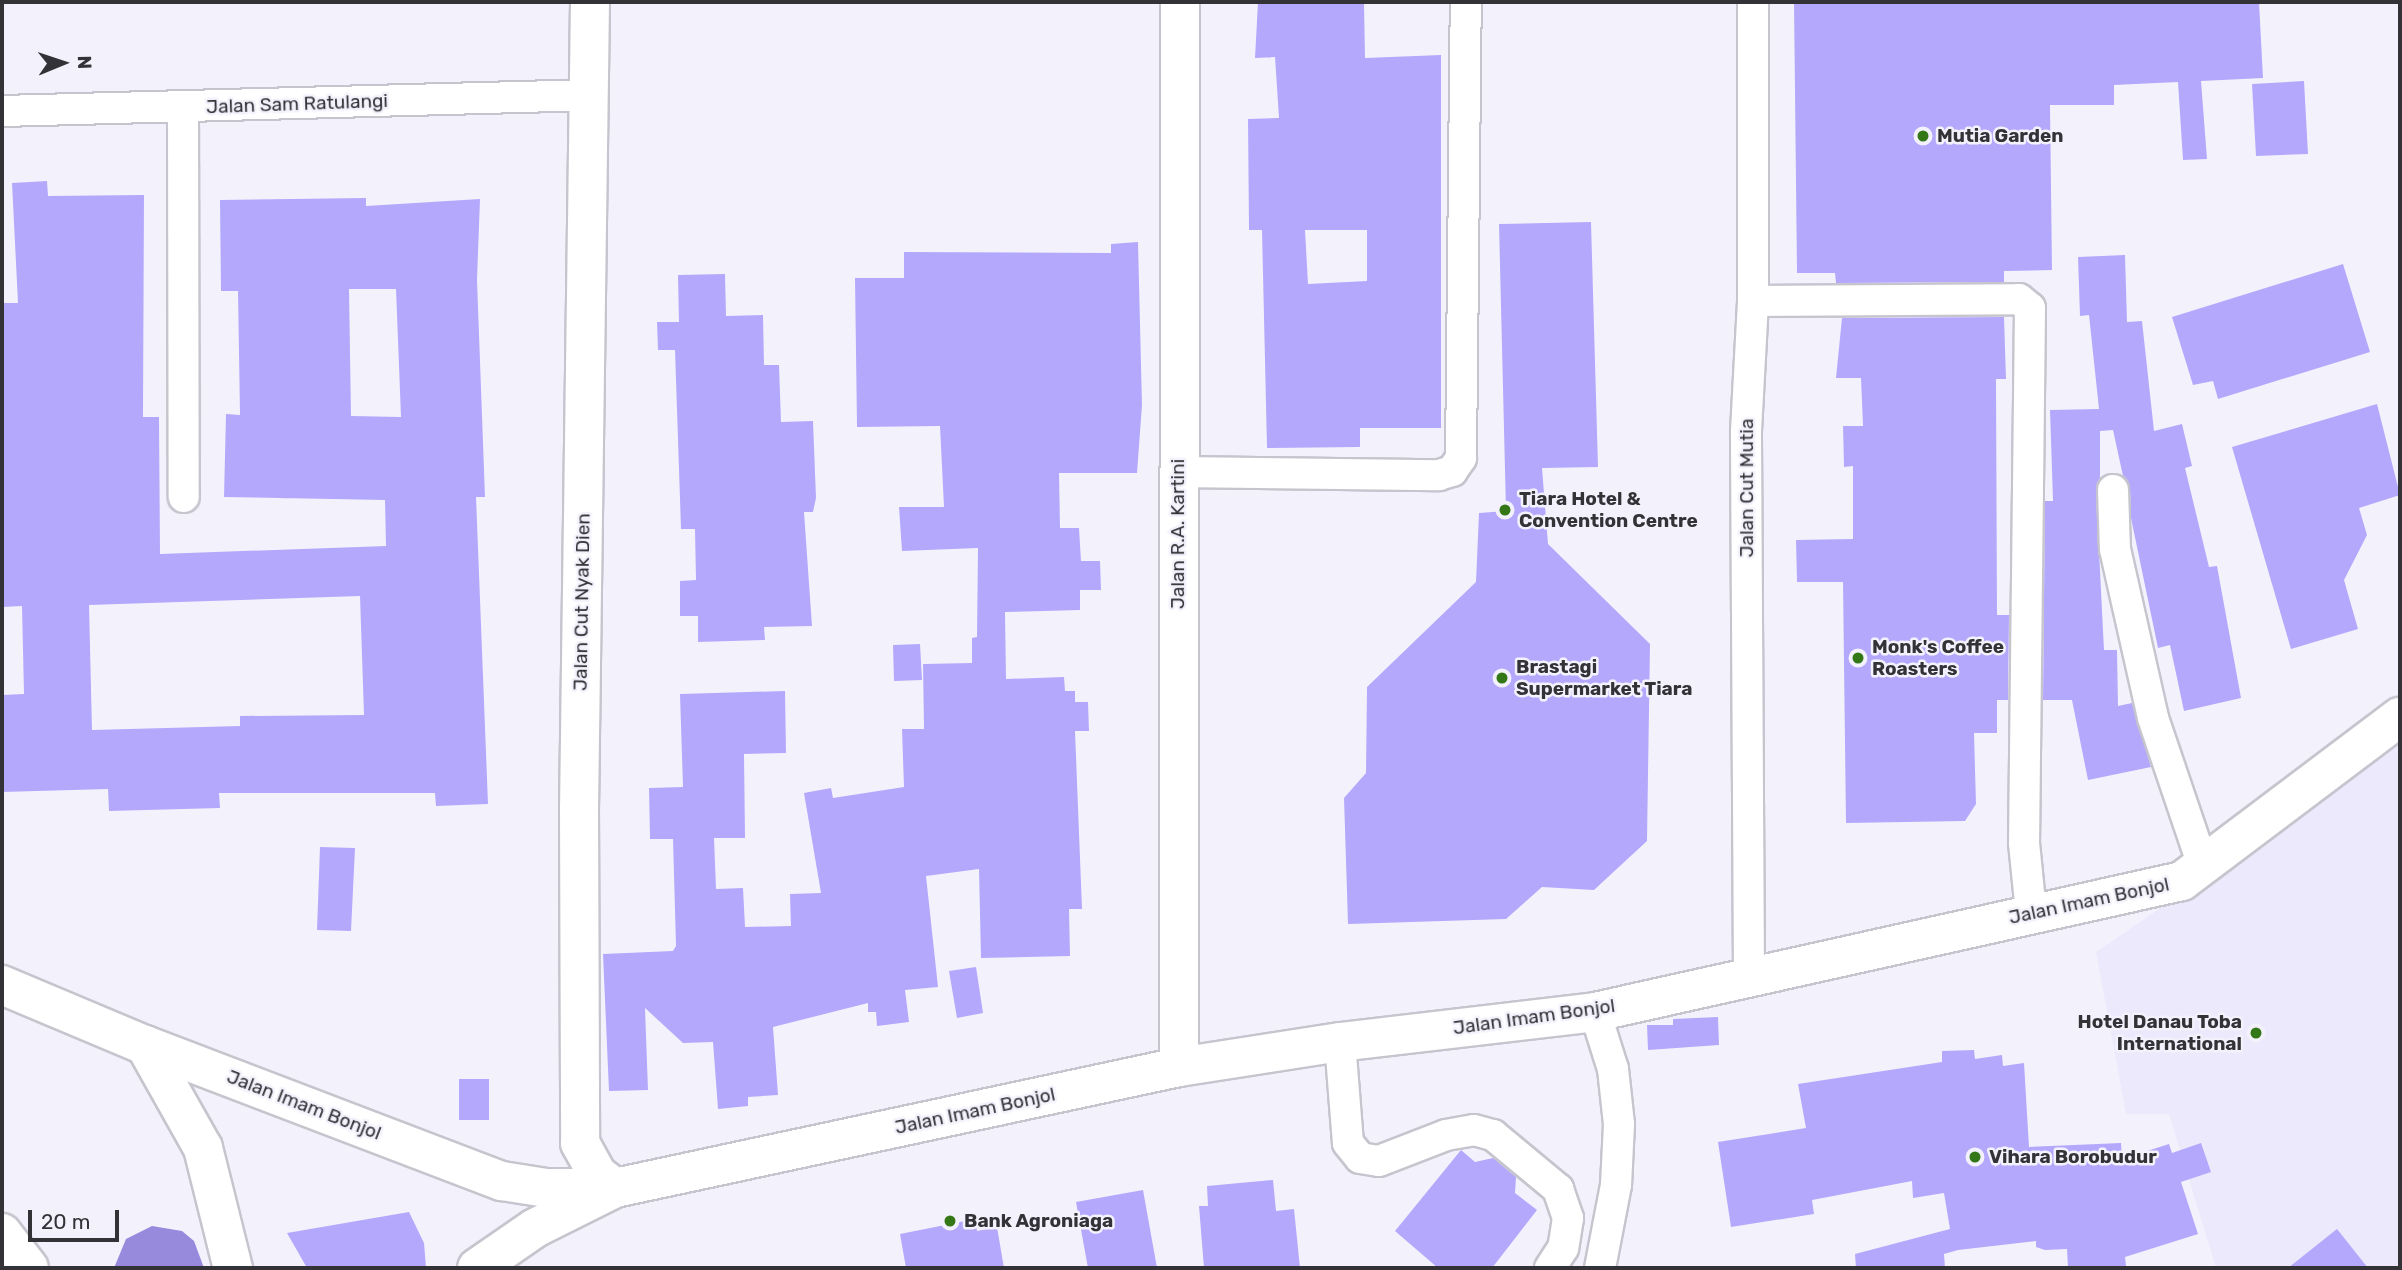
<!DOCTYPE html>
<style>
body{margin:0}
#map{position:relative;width:2402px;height:1270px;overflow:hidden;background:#f3f2fc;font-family:Rubik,sans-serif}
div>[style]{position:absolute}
.built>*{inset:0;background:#ebe9fb}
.water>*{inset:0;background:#978adc}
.building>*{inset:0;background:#b4a8fc}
.roads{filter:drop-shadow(2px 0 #c6c5ce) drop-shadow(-2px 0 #c6c5ce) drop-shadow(0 2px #c6c5ce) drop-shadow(0 -2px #c6c5ce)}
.street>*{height:30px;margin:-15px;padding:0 15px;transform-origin:15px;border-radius:15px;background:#fff}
.secondary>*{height:38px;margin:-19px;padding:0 19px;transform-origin:19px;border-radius:19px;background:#fff}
.primary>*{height:38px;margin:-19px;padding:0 19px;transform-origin:19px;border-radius:19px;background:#fff}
.dots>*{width:19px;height:19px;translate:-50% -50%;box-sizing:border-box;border:4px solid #f3f2fc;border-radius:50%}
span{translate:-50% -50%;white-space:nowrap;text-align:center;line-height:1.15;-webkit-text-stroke:5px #f3f2fc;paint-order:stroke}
.street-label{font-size:19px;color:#333337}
.poi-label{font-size:19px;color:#333337;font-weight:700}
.left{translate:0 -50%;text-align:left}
.right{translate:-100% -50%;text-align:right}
.frame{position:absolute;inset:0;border:4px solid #333337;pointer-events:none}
.north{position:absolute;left:28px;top:28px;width:70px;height:70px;-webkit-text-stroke:5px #f3f2fc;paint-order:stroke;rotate:88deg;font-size:19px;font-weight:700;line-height:28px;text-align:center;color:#333337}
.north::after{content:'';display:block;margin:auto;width:24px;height:32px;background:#333337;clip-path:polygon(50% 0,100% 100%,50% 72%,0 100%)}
.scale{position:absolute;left:28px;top:1210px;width:91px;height:32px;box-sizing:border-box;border:4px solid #333337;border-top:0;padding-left:9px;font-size:21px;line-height:24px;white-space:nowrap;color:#333337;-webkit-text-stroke:5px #f3f2fc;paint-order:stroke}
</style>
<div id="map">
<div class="built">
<div style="clip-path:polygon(2400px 745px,2400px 1268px,2216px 1268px,2169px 1114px,2126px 1114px,2096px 952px)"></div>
</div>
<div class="water">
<div style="clip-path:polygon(152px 1226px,182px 1231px,194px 1241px,204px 1268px,114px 1268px,126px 1239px)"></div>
</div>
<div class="building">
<div style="clip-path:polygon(evenodd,1258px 2px,1364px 2px,1365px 58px,1441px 55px,1441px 428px,1360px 428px,1360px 447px,1267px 448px,1262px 230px,1249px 230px,1248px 119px,1279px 118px,1275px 57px,1255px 58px,1258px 2px,1305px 230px,1367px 230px,1367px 281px,1308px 284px,1305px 230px)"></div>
<div style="clip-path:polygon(1794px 2px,2259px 2px,2263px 78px,2201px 81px,2207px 159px,2183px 160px,2178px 82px,2114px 85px,2114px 105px,2050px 105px,2052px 270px,2004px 271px,2004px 282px,1836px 283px,1835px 273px,1797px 273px)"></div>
<div style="clip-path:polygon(2304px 81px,2308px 154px,2256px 156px,2252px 84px)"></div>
<div style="clip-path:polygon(evenodd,47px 181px,48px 196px,144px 195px,143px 417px,159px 417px,160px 554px,386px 546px,385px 500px,224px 497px,226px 414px,240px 415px,238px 291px,221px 291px,220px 200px,366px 198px,366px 206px,480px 199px,477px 280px,485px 497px,476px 497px,488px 804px,436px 806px,435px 793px,219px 793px,220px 808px,109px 811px,108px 789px,2px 792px,2px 695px,24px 694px,22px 606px,2px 607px,2px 303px,18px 303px,12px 183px,47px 181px,349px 289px,396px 289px,401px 417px,351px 416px,349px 289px,47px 181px,360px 596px,364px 715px,240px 716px,240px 726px,92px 730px,89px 605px,360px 596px)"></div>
<div style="clip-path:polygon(1591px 222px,1598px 467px,1542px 468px,1548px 544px,1650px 644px,1647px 841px,1594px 890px,1542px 887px,1506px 919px,1348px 924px,1344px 798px,1366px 773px,1367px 687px,1476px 582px,1479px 513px,1506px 511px,1499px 224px)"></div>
<div style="clip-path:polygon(1138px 242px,1142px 405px,1137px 473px,1059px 473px,1060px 528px,1079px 528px,1081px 561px,1100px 561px,1101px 590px,1080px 590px,1080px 610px,1005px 612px,1006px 679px,1064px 677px,1065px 691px,1075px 691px,1075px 702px,1088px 702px,1089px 731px,1075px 731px,1082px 909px,1069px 909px,1070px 956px,981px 958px,979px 869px,926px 876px,938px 987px,905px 990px,909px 1022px,877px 1026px,876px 1012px,868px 1012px,868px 1003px,773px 1027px,778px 1095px,748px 1097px,748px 1106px,718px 1109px,713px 1042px,683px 1043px,645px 1008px,648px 1090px,609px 1091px,603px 954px,673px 951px,676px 946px,673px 839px,650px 839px,649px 788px,683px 787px,680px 694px,785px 691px,786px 753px,744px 754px,745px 838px,714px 838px,716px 889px,743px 888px,745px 927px,791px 926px,790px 894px,821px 893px,804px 793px,831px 788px,833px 798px,904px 787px,902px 729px,924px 729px,923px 664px,972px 663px,972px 638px,977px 637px,978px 548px,902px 551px,899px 507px,944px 507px,940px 426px,857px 427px,855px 278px,904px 278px,904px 252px,1111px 253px,1111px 244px)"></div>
<div style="clip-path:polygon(2125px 255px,2127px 322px,2142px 321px,2154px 431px,2182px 424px,2192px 466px,2185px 468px,2209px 567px,2217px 566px,2241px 698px,2184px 711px,2170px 645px,2158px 648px,2131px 518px,2130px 489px,2123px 476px,2113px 430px,2100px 431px,2100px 479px,2096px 491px,2104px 650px,2117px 650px,2118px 706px,2132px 703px,2151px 767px,2088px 780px,2072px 700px,2043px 700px,2045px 501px,2053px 501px,2050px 410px,2099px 409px,2089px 315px,2080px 316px,2078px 257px)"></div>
<div style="clip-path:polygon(2343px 264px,2370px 352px,2218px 399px,2213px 381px,2193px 385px,2172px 317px)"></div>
<div style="clip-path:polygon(725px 274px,726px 316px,763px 315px,764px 365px,779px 365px,781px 422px,813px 421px,816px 498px,813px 512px,804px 512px,812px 626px,764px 627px,765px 640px,698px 642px,698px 616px,680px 616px,680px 581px,696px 580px,695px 529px,681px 529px,675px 350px,658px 350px,657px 322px,679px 322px,678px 275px)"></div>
<div style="clip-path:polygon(2004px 317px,2006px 379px,1996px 379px,1997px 615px,2009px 615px,2008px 700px,1997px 700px,1997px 733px,1974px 733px,1976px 804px,1965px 821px,1846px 823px,1843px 582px,1797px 582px,1796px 540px,1853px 539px,1853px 466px,1844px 467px,1843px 426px,1863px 426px,1861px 378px,1836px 378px,1842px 318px)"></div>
<div style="clip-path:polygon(2377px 404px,2400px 495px,2359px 508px,2367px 535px,2344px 580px,2358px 629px,2291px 649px,2232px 447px)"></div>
<div style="clip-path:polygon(920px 644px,922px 680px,894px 681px,893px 645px)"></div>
<div style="clip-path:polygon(320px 847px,355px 848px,351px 931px,317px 930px)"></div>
<div style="clip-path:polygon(976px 967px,983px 1013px,957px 1018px,949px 971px)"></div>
<div style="clip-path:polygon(1718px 1017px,1719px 1045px,1648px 1050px,1647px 1025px,1673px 1025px,1673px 1019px)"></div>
<div style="clip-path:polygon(1974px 1050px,1975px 1059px,2002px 1055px,2003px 1066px,2024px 1063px,2029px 1147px,2121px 1143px,2122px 1159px,2169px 1144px,2172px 1153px,2201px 1143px,2211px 1172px,2181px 1182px,2198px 1234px,2125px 1257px,2126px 1266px,2068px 1268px,2067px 1249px,2045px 1250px,2036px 1247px,2036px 1241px,1958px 1250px,1944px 1254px,1945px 1268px,1856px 1268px,1855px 1254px,1950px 1229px,1944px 1193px,1913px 1198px,1912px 1181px,1812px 1200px,1814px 1214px,1731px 1227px,1718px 1142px,1806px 1128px,1798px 1084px,1942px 1062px,1942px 1051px)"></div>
<div style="clip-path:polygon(459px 1079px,489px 1079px,489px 1120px,459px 1120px)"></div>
<div style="clip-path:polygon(1461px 1150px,1475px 1162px,1493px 1158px,1516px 1177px,1515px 1193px,1537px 1210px,1492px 1268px,1438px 1268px,1395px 1231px)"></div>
<div style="clip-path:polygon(1273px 1180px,1276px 1211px,1294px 1209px,1300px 1268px,1204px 1268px,1199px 1206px,1208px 1206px,1207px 1186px)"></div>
<div style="clip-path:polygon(1143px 1190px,1157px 1268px,1088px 1268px,1076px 1202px)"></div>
<div style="clip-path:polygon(409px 1212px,424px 1243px,426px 1268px,307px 1268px,287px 1233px)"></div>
<div style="clip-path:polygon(975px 1219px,977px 1231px,997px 1227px,1004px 1268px,906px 1268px,900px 1234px)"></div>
<div style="clip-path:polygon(2337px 1229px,2368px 1268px,2288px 1268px)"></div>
</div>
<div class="roads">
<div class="street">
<div style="left:183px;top:107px;width:390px;rotate:89.9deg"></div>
<div style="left:2px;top:111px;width:590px;rotate:-1.55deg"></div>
<div style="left:1753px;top:301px;width:266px;rotate:-0.4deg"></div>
<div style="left:2019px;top:299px;width:14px;rotate:39deg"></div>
<div style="left:2030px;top:308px;width:535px;rotate:90.64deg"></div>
<div style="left:2024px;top:843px;width:69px;rotate:84.2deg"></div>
<div style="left:1178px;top:472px;width:261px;rotate:0.7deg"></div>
<div style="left:1439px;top:475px;width:14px;rotate:-17deg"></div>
<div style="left:1452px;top:471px;width:16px;rotate:-55deg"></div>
<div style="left:1461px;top:458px;width:456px;rotate:-89.4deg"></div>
<div style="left:2113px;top:490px;width:59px;rotate:88.1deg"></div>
<div style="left:2115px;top:549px;width:173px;rotate:77.3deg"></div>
<div style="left:2153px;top:718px;width:153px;rotate:71.3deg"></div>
<div style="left:1749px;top:975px;width:544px;rotate:-90.32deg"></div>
<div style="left:1746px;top:431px;width:130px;rotate:-86.9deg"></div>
<div style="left:1753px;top:301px;width:299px;rotate:-90deg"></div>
<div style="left:1595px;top:1012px;width:60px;rotate:72.5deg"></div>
<div style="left:1613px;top:1069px;width:55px;rotate:83.8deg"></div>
<div style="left:1619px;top:1124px;width:61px;rotate:92.8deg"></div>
<div style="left:1616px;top:1185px;width:85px;rotate:100.9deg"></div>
<div style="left:1340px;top:1042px;width:101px;rotate:85.5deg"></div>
<div style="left:1348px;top:1143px;width:19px;rotate:51deg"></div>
<div style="left:1360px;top:1158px;width:19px;rotate:9deg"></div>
<div style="left:1379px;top:1161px;width:72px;rotate:-21.2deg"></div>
<div style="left:1446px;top:1135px;width:28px;rotate:-10deg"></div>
<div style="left:1474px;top:1130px;width:20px;rotate:15deg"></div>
<div style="left:1493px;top:1135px;width:85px;rotate:39.7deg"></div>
<div style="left:1558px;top:1189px;width:31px;rotate:71deg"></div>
<div style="left:1568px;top:1218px;width:30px;rotate:99deg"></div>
<div style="left:1563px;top:1248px;width:24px;rotate:123deg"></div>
</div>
<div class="secondary">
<div style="left:590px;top:2px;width:806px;rotate:90.78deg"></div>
<div style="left:579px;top:808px;width:335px;rotate:89.8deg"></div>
<div style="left:580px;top:1143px;width:37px;rotate:61deg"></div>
<div style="left:598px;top:1175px;width:21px;rotate:37deg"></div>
<div style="left:1179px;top:1067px;width:1065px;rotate:-89.95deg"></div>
</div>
<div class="primary">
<div style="left:2px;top:985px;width:155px;rotate:22.8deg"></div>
<div style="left:145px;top:1045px;width:382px;rotate:20.9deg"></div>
<div style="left:502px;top:1181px;width:45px;rotate:9deg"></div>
<div style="left:546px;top:1188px;width:57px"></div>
<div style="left:145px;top:1045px;width:118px;rotate:60.6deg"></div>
<div style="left:203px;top:1148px;width:124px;rotate:76deg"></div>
<div style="left:2px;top:1233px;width:44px;rotate:52.4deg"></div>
<div style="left:477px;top:1268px;width:70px;rotate:-34.6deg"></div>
<div style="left:535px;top:1228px;width:89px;rotate:-26.6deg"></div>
<div style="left:615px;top:1188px;width:577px;rotate:-12.11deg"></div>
<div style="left:1179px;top:1067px;width:163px;rotate:-8.8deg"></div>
<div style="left:1340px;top:1042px;width:257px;rotate:-6.7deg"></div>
<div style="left:1595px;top:1012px;width:601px;rotate:-12.58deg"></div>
<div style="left:2182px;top:881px;width:273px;rotate:-37deg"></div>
</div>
</div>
<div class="dots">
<div style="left:1923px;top:136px;background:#337716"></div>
<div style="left:1505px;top:510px;background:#337716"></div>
<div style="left:1858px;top:658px;background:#337716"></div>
<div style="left:1502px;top:678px;background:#337716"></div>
<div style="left:2256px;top:1033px;background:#337716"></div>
<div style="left:1975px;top:1157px;background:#337716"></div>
<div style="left:950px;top:1221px;background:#337716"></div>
</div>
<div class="street-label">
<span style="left:297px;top:104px;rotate:-2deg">Jalan Sam Ratulangi</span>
<span style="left:1747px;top:488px;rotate:-90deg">Jalan Cut Mutia</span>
<span style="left:1178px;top:534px;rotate:-90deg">Jalan R.A. Kartini</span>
<span style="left:582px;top:602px;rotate:-89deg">Jalan Cut Nyak Dien</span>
<span style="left:2089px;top:901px;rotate:-12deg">Jalan Imam Bonjol</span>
<span style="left:1534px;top:1017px;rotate:-8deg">Jalan Imam Bonjol</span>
<span style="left:304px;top:1105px;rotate:21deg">Jalan Imam Bonjol</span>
<span style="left:975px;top:1111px;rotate:-12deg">Jalan Imam Bonjol</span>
</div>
<div class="poi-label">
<span class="left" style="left:1937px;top:136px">Mutia Garden</span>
<span class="left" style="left:1519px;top:510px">Tiara Hotel &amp;<br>Convention Centre</span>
<span class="left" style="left:1872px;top:658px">Monk's Coffee<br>Roasters</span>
<span class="left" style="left:1516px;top:678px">Brastagi<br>Supermarket Tiara</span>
<span class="right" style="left:2242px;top:1033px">Hotel Danau Toba<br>International</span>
<span class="left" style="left:1989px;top:1157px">Vihara Borobudur</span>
<span class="left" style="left:964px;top:1221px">Bank Agroniaga</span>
</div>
<div class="frame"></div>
<div class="north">N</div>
<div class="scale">20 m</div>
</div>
